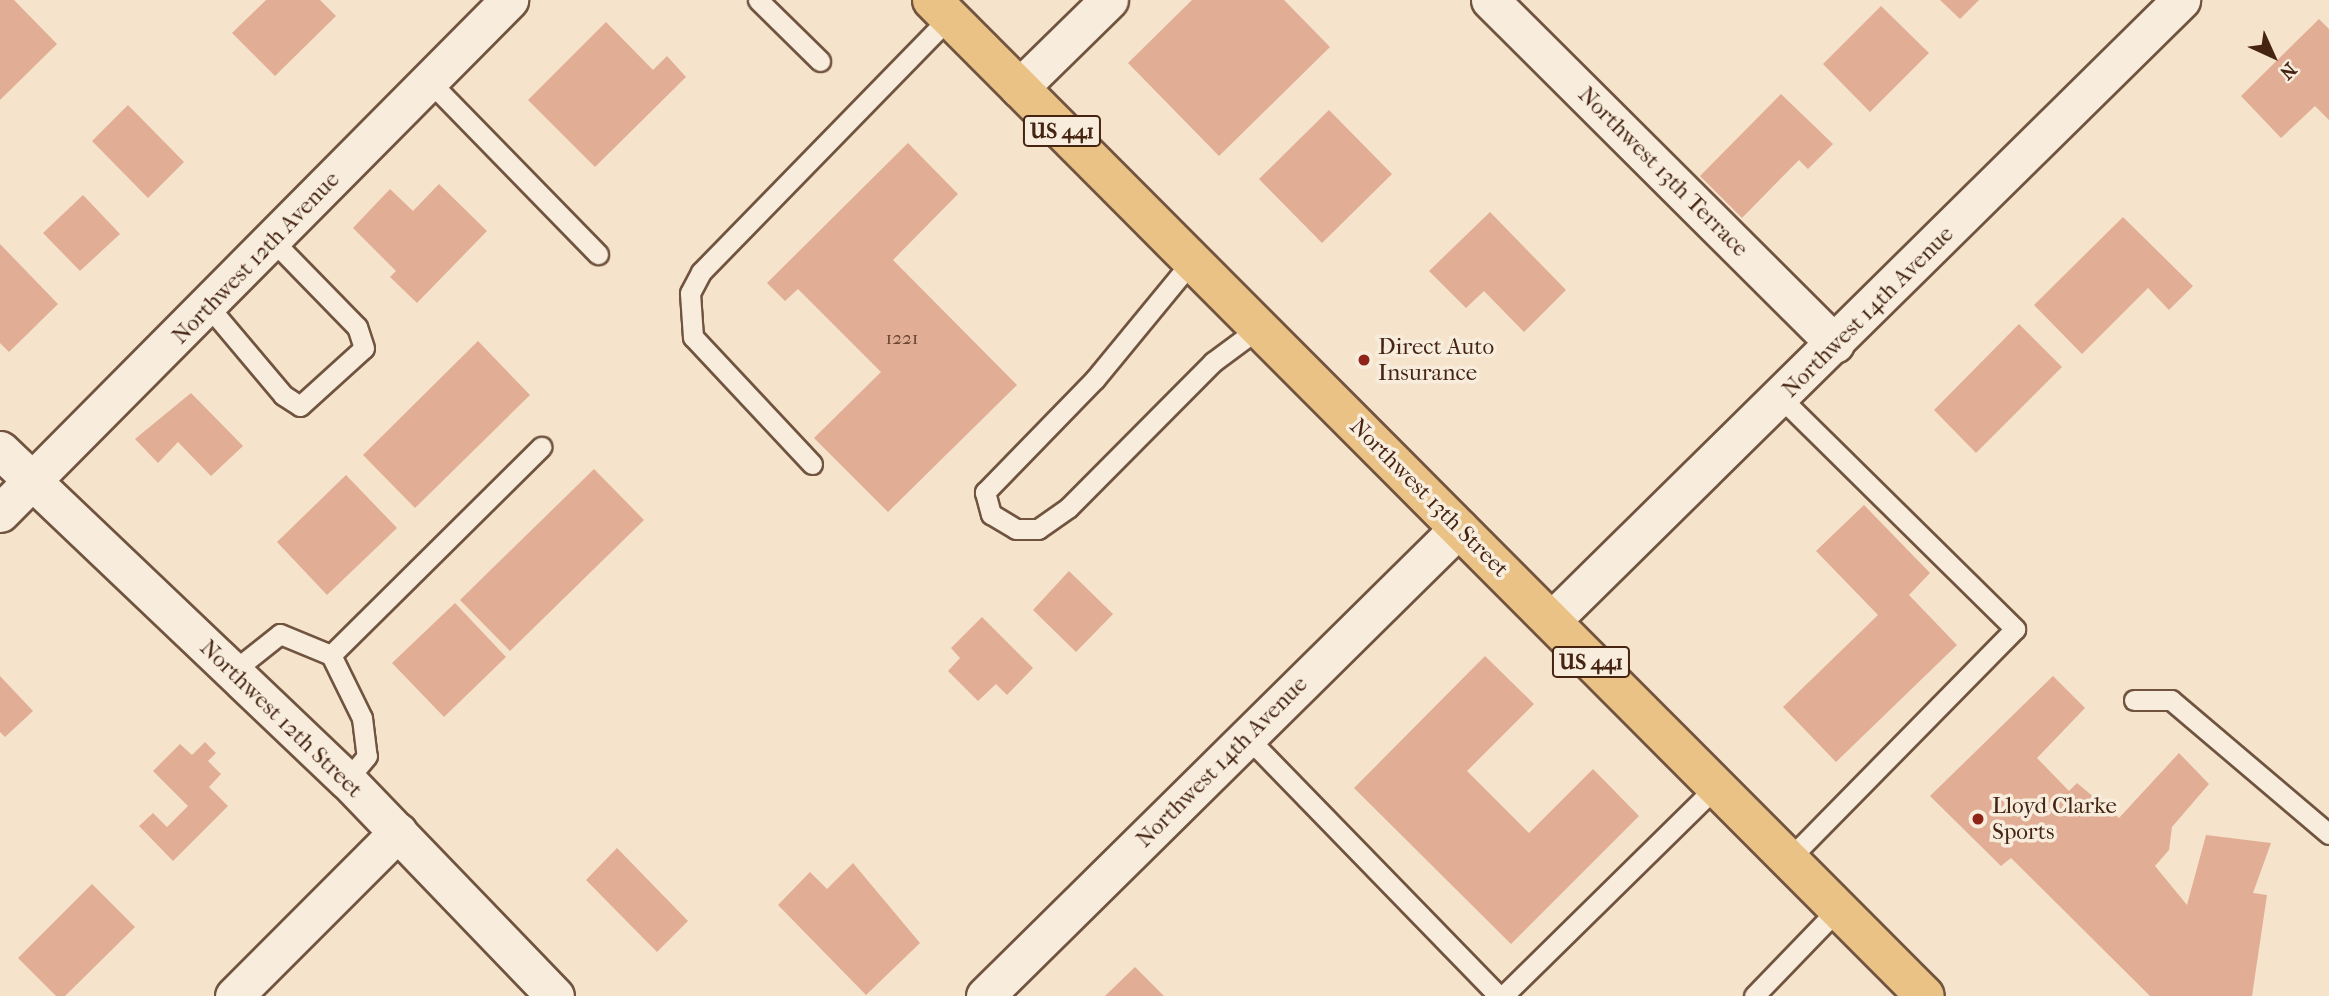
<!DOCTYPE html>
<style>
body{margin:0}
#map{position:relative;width:2329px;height:996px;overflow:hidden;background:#f5e3cb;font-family:"IM FELL French Canon",serif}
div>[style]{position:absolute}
.building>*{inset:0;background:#e1ae95}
.roads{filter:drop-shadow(2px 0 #715440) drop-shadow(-2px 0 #715440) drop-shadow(0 2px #715440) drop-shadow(0 -2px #715440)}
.service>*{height:19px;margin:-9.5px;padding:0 9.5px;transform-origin:9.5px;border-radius:9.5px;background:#f8eddd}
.minor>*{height:37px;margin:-18.5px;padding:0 18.5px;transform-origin:18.5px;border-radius:18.5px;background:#f8eddd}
.primary>*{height:38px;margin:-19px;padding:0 19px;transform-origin:19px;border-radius:19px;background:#eac286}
.dots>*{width:19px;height:19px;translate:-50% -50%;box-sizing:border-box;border:4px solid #f8eddd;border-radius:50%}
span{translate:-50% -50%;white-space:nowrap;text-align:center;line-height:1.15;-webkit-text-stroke:7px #f8eddd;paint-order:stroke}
.number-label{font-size:19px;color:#6c4633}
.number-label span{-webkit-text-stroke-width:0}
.shield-label span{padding:2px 5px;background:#f8eddd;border:2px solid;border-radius:5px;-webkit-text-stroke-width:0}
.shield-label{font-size:21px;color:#452412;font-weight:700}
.street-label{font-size:23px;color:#452412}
.poi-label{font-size:23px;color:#452412}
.left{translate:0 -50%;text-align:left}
.north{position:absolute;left:2238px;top:21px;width:70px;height:70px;-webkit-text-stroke:5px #f8eddd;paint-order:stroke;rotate:135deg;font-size:19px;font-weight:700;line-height:28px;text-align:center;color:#452412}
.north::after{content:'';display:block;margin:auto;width:24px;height:32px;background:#452412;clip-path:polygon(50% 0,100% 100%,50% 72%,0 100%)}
</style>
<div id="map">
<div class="building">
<div style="clip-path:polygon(0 0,14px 0,57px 44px,0 100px)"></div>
<div style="clip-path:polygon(266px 0,320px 0,336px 16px,275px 76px,232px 33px)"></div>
<div style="clip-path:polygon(1192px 0,1284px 0,1330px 47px,1219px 156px,1128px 63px)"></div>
<div style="clip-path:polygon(1940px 0,1979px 0,1960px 19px)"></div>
<div style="clip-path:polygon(1881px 6px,1929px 53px,1870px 112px,1823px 64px)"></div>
<div style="clip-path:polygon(2319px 19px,2329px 29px,2329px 120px,2315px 106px,2281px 138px,2241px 96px)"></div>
<div style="clip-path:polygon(606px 22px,653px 70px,667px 56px,686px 77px,595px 167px,528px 100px)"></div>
<div style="clip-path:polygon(1781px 94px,1833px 144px,1808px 169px,1799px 160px,1742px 218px,1700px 176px)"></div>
<div style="clip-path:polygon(128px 105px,184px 162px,148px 198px,92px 141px)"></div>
<div style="clip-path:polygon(1329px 110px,1392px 174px,1322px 243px,1259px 179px)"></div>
<div style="clip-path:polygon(908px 143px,958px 194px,893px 260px,1017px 385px,888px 512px,814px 438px,881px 372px,798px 289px,785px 301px,767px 283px)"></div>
<div style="clip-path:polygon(439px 184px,487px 231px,417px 303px,390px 277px,396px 271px,353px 228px,390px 189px,413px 211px)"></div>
<div style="clip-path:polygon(83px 195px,120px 234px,80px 271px,43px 233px)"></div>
<div style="clip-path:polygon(1490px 212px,1566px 290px,1524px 332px,1484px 291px,1466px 308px,1429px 271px)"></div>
<div style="clip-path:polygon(2123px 217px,2193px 286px,2169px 310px,2148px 288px,2082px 354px,2034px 305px)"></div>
<div style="clip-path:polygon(0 244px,58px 304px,9px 352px,0 343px)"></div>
<div style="clip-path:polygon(2019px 324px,2062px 367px,1976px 453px,1934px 410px)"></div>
<div style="clip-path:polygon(478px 341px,530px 395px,415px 508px,363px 455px)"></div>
<div style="clip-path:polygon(191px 393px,243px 446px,211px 476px,178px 442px,158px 463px,135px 439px)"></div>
<div style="clip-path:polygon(594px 469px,644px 520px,510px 651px,460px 600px)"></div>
<div style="clip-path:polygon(346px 475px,397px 528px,327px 595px,277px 542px)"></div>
<div style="clip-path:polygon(1864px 505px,1930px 573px,1909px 595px,1957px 645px,1836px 762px,1783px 707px,1878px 615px,1816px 551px)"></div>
<div style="clip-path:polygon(1069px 571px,1113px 614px,1076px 652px,1033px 610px)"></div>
<div style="clip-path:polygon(455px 603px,506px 657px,444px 717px,392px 663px)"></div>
<div style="clip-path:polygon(982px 617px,1033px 668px,1007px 695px,996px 684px,978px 701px,948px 671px,960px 658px,951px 648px)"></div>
<div style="clip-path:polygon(1485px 656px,1534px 704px,1467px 771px,1529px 833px,1593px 769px,1639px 816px,1511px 944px,1354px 788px)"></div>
<div style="clip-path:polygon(0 676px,33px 711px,5px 737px,0 732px)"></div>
<div style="clip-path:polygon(2053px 676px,2085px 708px,2037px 758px,2069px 791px,2077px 783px,2119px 818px,2179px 753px,2209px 784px,2172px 827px,2169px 850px,2155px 866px,2187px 905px,2206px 835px,2271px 843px,2253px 893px,2267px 895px,2252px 996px,2150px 996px,2011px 858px,2001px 866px,1930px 796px)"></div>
<div style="clip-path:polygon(205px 742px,216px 753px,208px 761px,221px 774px,209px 787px,228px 806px,173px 861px,139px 826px,153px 813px,167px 827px,188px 806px,153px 771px,180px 744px,192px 755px)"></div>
<div style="clip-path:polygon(617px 848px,688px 921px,657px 952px,586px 880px)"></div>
<div style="clip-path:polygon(853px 863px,920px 943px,866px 995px,778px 905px,810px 872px,827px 889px)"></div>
<div style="clip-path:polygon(92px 884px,135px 927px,65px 996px,56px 996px,18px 958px)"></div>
<div style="clip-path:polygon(1135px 967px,1164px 996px,1105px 996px)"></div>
</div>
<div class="roads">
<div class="service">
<div style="left:758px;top:0;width:87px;rotate:44.5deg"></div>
<div style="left:429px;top:81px;width:242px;rotate:45.7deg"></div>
<div style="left:1192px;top:261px;width:153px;rotate:129.4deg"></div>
<div style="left:1095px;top:379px;width:158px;rotate:134.2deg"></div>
<div style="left:985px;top:492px;width:23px;rotate:75deg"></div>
<div style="left:991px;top:514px;width:29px;rotate:31deg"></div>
<div style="left:1016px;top:529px;width:22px"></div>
<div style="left:1038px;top:529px;width:37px;rotate:-35deg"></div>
<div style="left:1068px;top:508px;width:206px;rotate:-45.2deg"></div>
<div style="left:1213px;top:362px;width:57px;rotate:-36.5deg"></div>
<div style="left:209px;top:307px;width:115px;rotate:49.9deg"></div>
<div style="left:283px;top:395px;width:20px;rotate:33deg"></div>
<div style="left:300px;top:406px;width:86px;rotate:-42.2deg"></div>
<div style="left:364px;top:348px;width:22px;rotate:-108deg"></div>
<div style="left:357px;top:327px;width:120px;rotate:-134.3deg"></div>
<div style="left:1781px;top:398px;width:329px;rotate:44.6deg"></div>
<div style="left:2015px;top:629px;width:324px;rotate:134.5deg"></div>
<div style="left:812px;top:464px;width:174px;rotate:-133.1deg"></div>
<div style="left:693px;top:337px;width:44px;rotate:-93.9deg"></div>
<div style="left:690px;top:293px;width:24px;rotate:-62deg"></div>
<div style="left:701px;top:272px;width:356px;rotate:-45.7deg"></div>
<div style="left:331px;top:655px;width:296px;rotate:-44.7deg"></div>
<div style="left:232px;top:672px;width:61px;rotate:-38.4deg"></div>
<div style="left:280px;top:634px;width:55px;rotate:22.4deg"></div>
<div style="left:331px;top:655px;width:70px;rotate:63.8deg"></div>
<div style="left:362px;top:718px;width:38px;rotate:83deg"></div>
<div style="left:367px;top:756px;width:31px;rotate:130deg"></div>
<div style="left:2134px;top:700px;width:37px"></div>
<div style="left:2171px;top:700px;width:207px;rotate:40.3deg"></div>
<div style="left:1247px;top:737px;width:361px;rotate:45.8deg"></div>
<div style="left:1503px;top:996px;width:298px;rotate:-44.5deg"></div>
<div style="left:1754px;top:996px;width:121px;rotate:-46deg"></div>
</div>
<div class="minor">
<div style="left:1490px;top:0;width:487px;rotate:44.9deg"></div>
<div style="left:1019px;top:88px;width:126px;rotate:-44.4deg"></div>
<div style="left:0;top:450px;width:479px;rotate:43.6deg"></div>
<div style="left:347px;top:780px;width:300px;rotate:46.1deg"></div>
<div style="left:0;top:513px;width:723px;rotate:-45.22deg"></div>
<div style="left:1551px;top:621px;width:885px;rotate:-44.59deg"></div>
<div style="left:234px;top:996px;width:232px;rotate:-45deg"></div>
<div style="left:985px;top:996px;width:666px;rotate:-44.64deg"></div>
</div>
<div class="primary">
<div style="left:932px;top:0;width:1406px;rotate:45.09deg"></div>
</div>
</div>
<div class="dots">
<div style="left:1364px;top:360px;background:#8f2418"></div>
<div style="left:1978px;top:819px;background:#8f2418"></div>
</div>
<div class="number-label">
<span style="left:902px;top:339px">1221</span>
</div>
<div class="shield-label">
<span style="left:1062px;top:131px">US 441</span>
<span style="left:1591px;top:662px">US 441</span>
</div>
<div class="street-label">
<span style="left:1663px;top:172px;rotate:45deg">Northwest 13th Terrace</span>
<span style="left:256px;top:258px;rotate:-46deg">Northwest 12th Avenue</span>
<span style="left:1868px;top:312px;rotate:-45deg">Northwest 14th Avenue</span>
<span style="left:1429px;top:498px;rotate:45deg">Northwest 13th Street</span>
<span style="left:281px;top:719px;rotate:44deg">Northwest 12th Street</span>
<span style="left:1222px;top:762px;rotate:-45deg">Northwest 14th Avenue</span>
</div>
<div class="poi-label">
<span class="left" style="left:1378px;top:360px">Direct Auto<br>Insurance</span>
<span class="left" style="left:1992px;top:819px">Lloyd Clarke<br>Sports</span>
</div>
<div class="north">N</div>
</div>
